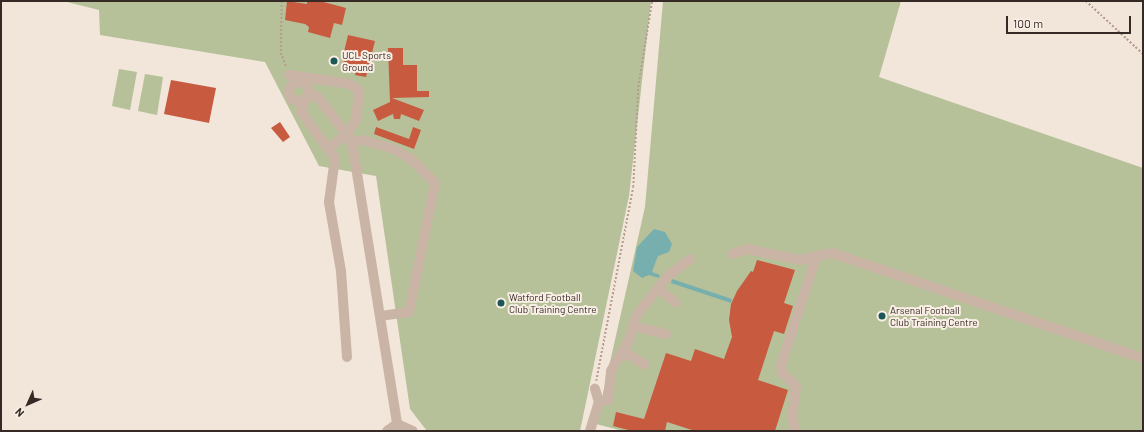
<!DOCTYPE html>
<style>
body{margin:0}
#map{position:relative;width:1144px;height:432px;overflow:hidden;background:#f2e5d9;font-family:Barlow,sans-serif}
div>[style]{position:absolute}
.green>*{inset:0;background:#b6c199}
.water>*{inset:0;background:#77afae}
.building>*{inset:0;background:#c85a40}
.path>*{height:1.5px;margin-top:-0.75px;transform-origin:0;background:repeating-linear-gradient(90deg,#b69d8f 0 2px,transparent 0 4px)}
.minor>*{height:10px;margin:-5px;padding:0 5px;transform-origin:5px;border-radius:5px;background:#cab4a5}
.minor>.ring{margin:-5px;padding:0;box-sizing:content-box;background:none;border:10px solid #cab4a5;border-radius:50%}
.dots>*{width:11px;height:11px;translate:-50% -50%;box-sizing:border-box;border:2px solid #f9efe5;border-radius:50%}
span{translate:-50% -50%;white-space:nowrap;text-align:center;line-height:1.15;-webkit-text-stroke:4px #f9efe5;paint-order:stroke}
.poi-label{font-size:10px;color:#352a26}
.left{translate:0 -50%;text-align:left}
.frame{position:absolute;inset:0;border:2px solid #352a26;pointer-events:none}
.north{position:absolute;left:8px;top:384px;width:40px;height:40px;-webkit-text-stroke:3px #f9efe5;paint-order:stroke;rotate:225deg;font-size:11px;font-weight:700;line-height:16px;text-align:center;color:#352a26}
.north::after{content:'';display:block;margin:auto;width:14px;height:18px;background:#352a26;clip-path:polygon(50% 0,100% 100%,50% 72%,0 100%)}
.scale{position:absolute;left:1006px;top:16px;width:125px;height:18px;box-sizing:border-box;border:2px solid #352a26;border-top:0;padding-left:5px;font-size:12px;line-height:14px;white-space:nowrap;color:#352a26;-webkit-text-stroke:3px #f9efe5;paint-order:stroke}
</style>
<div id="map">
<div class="green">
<div style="clip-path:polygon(63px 1px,651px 1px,629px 196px,580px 431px,427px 431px,410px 409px,376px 176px,319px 166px,265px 62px,100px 35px,99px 10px)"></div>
<div style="clip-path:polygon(663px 1px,901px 1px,879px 77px,1143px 168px,1143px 431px,623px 431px,596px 424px,645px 207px)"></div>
<div style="clip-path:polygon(119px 69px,137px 72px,130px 110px,112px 106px)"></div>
<div style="clip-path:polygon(145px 74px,163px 77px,157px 115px,138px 111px)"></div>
</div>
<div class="water">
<div style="clip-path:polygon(654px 229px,665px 232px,672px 244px,669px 252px,658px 256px,656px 261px,652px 272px,660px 275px,659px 278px,649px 275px,642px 278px,633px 271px,637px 247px)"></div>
<div style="clip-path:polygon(672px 279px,732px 299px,731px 303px,671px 283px)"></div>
</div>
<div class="building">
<div style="clip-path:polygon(287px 1px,307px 4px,307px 1px,320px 1px,346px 8px,342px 25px,334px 23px,330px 38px,308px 32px,309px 27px,305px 24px,285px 20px)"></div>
<div style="clip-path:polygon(348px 35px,375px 41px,366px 77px,355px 75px,356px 69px,343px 66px,344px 60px,342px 60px)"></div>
<div style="clip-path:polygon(388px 48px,403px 48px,403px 65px,417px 65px,417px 91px,429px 91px,429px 97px,392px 98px,424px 110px,419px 121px,401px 114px,400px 119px,394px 119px,393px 114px,378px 121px,373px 110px,390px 102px)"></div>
<div style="clip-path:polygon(171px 80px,216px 88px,209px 123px,164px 114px)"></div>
<div style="clip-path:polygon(280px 122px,290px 137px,283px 142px,271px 128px)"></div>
<div style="clip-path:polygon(376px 127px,409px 139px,413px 127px,421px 130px,414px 149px,374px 134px)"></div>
<div style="clip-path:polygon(757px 260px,795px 270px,784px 303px,793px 306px,784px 334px,774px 331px,758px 380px,788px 390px,775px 431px,695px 431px,667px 422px,665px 431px,632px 431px,613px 426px,616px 412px,644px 419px,666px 353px,691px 361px,695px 349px,724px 359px,732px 337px,729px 320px,731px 304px,737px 291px,751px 271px,753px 272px)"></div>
</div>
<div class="path">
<div style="left:282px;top:1px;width:52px;rotate:91.1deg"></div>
<div style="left:281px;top:53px;width:14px;rotate:69deg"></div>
<div style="left:1086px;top:1px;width:78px;rotate:42.9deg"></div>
<div style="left:596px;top:381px;width:197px;rotate:-79.2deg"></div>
<div style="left:633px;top:187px;width:100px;rotate:-87.1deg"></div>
<div style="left:638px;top:87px;width:87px;rotate:-80.8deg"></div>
</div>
<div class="minor">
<div style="left:289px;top:75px;width:62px;rotate:8.4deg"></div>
<div style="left:350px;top:84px;width:11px;rotate:38deg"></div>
<div style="left:359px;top:91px;width:29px;rotate:96deg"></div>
<div style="left:356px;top:120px;width:17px;rotate:123deg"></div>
<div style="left:347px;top:134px;width:24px;rotate:142deg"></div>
<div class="ring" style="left:289px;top:82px;width:10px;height:10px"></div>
<div style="left:352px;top:142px;width:11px;rotate:-10deg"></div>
<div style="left:363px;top:140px;width:32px;rotate:16deg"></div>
<div style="left:394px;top:149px;width:21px;rotate:31deg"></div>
<div style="left:412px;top:160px;width:33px;rotate:45deg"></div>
<div style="left:435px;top:183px;width:132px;rotate:101.4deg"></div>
<div style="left:409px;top:312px;width:28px;rotate:172deg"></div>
<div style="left:732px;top:254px;width:16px;rotate:-18deg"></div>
<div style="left:747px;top:249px;width:54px;rotate:11.7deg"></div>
<div style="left:800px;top:260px;width:33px;rotate:-12deg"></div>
<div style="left:832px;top:253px;width:328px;rotate:18.7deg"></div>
<div style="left:658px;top:288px;width:23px;rotate:40deg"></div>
<div style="left:633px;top:326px;width:34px;rotate:14deg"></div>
<div style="left:619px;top:356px;width:16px;rotate:-55deg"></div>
<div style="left:628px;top:343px;width:28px;rotate:-73deg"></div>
<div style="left:636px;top:316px;width:50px;rotate:-51.5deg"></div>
<div style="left:667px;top:277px;width:29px;rotate:-38deg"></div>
<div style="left:347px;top:357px;width:86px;rotate:-94deg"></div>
<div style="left:341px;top:271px;width:70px;rotate:-99.9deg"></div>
<div style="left:329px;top:202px;width:44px;rotate:-82.2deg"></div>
<div style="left:335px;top:158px;width:57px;rotate:-126.5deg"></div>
<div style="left:301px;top:112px;width:13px;rotate:-77deg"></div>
<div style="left:304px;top:99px;width:9px;rotate:-27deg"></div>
<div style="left:312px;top:95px;width:6px;rotate:18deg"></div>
<div style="left:318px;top:97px;width:56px;rotate:52.9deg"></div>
<div style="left:352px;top:142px;width:286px;rotate:80.9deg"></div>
<div style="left:397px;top:424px;width:12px;rotate:145deg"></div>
<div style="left:599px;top:402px;width:9px;rotate:-13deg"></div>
<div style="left:608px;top:400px;width:29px;rotate:-84deg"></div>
<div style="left:611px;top:371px;width:17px;rotate:-62deg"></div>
<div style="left:619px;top:356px;width:11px;rotate:-5deg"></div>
<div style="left:630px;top:355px;width:17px;rotate:33deg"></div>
<div style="left:397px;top:424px;width:17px;rotate:24deg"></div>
<div style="left:590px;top:431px;width:30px;rotate:-73deg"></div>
<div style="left:599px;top:402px;width:14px;rotate:-107deg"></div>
<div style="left:796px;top:431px;width:14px;rotate:-107deg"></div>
<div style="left:792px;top:418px;width:32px;rotate:-83deg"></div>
<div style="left:796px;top:386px;width:19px;rotate:-137deg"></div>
<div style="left:782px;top:373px;width:8px;rotate:-97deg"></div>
<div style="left:781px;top:365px;width:116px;rotate:-71.9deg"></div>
</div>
<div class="dots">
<div style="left:334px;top:61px;background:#1b5757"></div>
<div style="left:501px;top:303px;background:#1b5757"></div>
<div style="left:882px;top:316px;background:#1b5757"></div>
</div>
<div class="poi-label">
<span class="left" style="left:342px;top:61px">UCL Sports<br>Ground</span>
<span class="left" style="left:509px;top:303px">Watford Football<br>Club Training Centre</span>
<span class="left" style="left:890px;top:316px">Arsenal Football<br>Club Training Centre</span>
</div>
<div class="frame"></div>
<div class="north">N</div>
<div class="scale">100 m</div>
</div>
